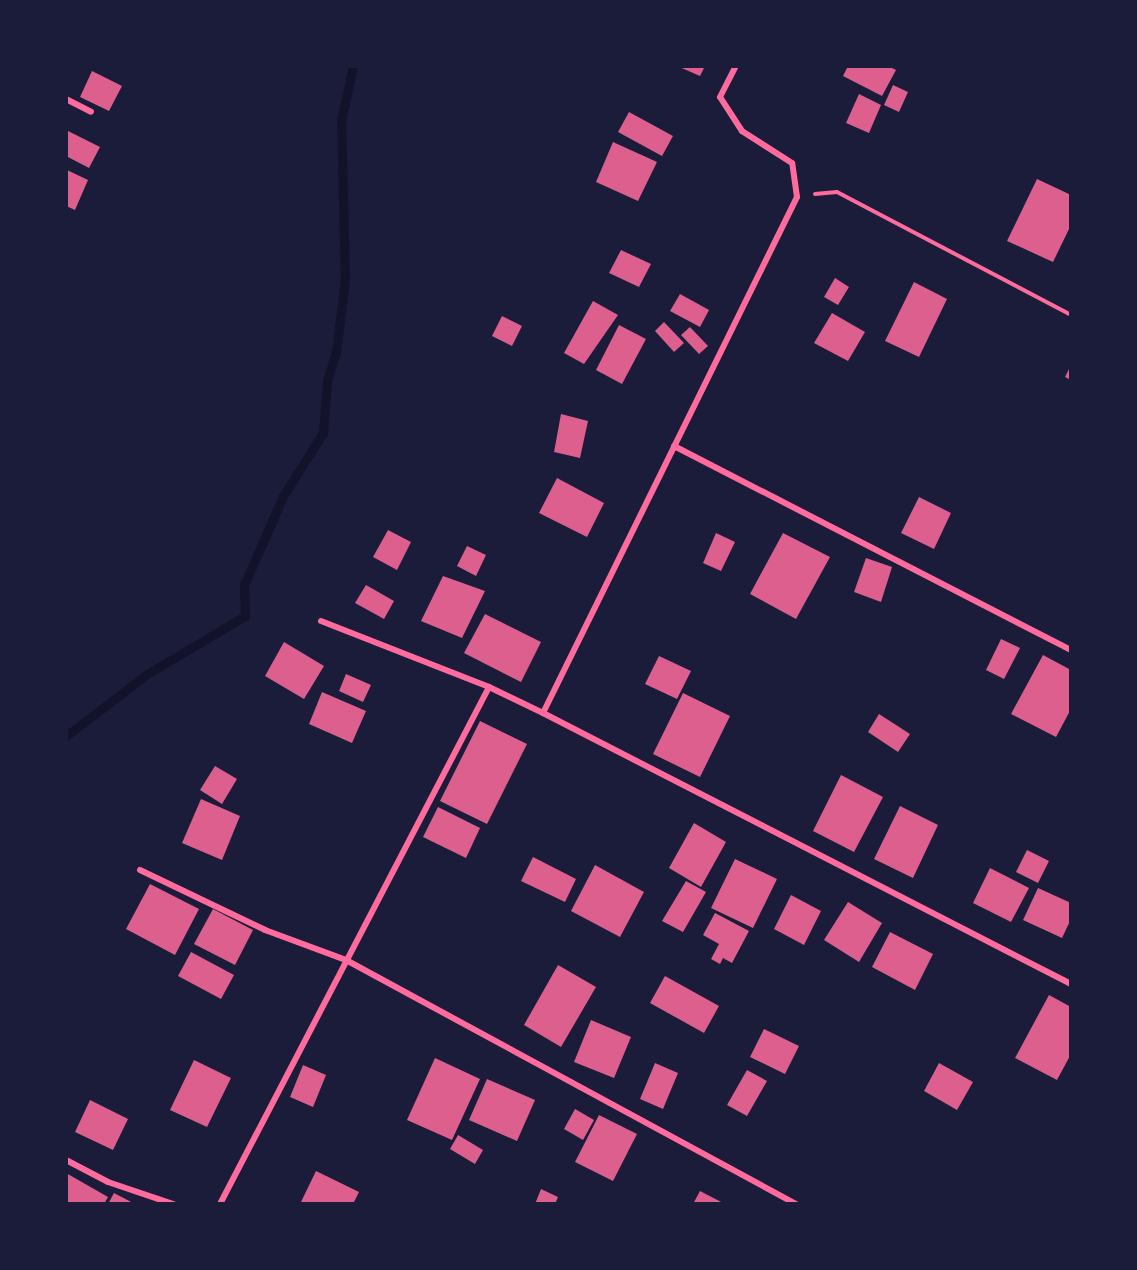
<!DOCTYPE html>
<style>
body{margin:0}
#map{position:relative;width:1137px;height:1270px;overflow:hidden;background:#1b1b3a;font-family:Cabin,sans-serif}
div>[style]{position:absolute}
.stream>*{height:9px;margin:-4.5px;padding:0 4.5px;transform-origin:4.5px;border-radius:4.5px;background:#12122b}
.building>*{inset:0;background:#dd5f8e}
.path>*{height:4px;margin:-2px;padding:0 2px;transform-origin:2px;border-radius:2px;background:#ff6b9d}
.minor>*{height:6px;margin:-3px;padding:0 3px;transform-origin:3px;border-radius:3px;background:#ff6b9d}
span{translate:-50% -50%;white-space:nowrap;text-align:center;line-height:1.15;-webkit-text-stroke:6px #1b1b3a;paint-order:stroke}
.frame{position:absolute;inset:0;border:68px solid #1b1b3a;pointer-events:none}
</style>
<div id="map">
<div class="stream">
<div style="left:66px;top:736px;width:102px;rotate:-37.4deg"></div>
<div style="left:147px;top:674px;width:114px;rotate:-30.6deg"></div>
<div style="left:245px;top:616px;width:31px;rotate:-92deg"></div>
<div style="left:244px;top:585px;width:97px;rotate:-66.3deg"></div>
<div style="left:283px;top:496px;width:75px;rotate:-57.6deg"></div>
<div style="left:323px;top:433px;width:52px;rotate:-85.6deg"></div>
<div style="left:327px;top:381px;width:30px;rotate:-73deg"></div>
<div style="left:336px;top:352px;width:73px;rotate:-82.9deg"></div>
<div style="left:345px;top:280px;width:159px;rotate:-91.4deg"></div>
<div style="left:341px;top:121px;width:56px;rotate:-77.7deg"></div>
</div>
<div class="building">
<div style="clip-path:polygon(677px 66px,705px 66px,700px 76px)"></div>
<div style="clip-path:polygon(848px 66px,888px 66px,896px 70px,882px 96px,843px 76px)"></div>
<div style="clip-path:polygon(92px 71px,122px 86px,109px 111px,80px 97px)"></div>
<div style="clip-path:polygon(893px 85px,908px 92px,899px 112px,884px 105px)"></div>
<div style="clip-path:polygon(859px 94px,881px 105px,869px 133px,846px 123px)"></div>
<div style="clip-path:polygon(629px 112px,673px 136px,662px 156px,618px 132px)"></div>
<div style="clip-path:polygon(68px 131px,100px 147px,89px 168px,66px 156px)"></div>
<div style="clip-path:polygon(613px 142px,657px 162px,638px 201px,596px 182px)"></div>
<div style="clip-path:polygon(67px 170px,88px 180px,75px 210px,66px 206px)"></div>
<div style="clip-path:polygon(1037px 179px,1071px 195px,1071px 225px,1053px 262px,1007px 241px)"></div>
<div style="clip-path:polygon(621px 250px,651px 264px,639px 287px,609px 273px)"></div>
<div style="clip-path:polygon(835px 278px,849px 287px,838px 305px,824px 297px)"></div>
<div style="clip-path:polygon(914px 282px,947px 299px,919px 357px,885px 341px)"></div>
<div style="clip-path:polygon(680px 294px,709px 310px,700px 327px,670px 311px)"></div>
<div style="clip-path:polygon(593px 301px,618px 315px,584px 364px,564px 353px)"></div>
<div style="clip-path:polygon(832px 313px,865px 332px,848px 361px,814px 343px)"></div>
<div style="clip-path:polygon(502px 316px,522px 326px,512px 346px,492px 336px)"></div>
<div style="clip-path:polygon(664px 322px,684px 343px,674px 352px,655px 331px)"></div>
<div style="clip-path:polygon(619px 325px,646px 339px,622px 384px,596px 370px)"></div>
<div style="clip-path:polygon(690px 327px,708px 346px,699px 354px,681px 335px)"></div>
<div style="clip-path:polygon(1071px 365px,1071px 380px,1065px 377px)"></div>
<div style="clip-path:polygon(561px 414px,588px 421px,580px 458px,554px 452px)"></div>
<div style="clip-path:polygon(557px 478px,604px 503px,587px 537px,539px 513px)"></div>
<div style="clip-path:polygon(919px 497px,951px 513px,934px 549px,901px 533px)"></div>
<div style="clip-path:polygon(388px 530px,411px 542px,397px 570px,373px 557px)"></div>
<div style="clip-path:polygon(716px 533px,735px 542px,721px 571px,703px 563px)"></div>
<div style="clip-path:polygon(783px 533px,830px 557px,796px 619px,750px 594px)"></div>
<div style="clip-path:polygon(467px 546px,486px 555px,476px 576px,457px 566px)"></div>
<div style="clip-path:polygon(866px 558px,892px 567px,881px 602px,854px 592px)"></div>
<div style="clip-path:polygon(443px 576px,485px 591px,462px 638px,421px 621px)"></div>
<div style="clip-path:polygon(366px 585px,394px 601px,384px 619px,355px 603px)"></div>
<div style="clip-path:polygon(485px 614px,541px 642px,521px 682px,464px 653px)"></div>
<div style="clip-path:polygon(1001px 639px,1020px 648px,1004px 679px,986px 670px)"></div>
<div style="clip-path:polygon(284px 642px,324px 666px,304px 699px,265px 676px)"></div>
<div style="clip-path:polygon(1043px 655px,1071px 670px,1071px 709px,1056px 737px,1011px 714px)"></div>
<div style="clip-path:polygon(659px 656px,691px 671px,677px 699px,645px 684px)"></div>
<div style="clip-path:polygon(346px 674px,371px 685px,363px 702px,339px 691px)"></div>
<div style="clip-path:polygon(322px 692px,366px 711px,352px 743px,309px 724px)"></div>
<div style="clip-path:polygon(683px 693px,730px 716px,700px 777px,653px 754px)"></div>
<div style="clip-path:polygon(879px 714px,910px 734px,898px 752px,868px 732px)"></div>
<div style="clip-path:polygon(480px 721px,527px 744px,487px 824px,440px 801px)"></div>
<div style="clip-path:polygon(215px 766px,237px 779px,222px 804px,200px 790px)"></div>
<div style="clip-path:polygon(841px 775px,883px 797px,854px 852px,813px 831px)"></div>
<div style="clip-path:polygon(201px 799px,240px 816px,222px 860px,182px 843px)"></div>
<div style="clip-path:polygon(900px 806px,938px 825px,913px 878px,874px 859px)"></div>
<div style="clip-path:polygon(438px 807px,480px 828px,466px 858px,423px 837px)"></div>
<div style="clip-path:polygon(694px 823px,726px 842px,701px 887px,669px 868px)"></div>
<div style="clip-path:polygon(1027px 850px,1049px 861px,1038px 883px,1016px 872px)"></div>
<div style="clip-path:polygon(533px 857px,576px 879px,565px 902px,521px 881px)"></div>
<div style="clip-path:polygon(735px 859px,777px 879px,753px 928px,711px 908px)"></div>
<div style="clip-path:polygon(595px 865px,644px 892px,620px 937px,571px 911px)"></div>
<div style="clip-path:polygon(990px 868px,1029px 888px,1011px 922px,973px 903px)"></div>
<div style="clip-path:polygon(686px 881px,706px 892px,683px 932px,662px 921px)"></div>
<div style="clip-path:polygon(150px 884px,199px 909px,175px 955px,126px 929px)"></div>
<div style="clip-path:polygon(1038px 888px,1071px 903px,1071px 919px,1062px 938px,1023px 920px)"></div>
<div style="clip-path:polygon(791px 895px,821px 911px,804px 945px,774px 929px)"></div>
<div style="clip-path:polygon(848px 902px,882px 923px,859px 962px,824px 940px)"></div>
<div style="clip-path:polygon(213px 909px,253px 930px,235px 965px,194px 944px)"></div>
<div style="clip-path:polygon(715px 913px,749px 931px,732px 963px,723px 958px,720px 964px,711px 959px,719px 944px,703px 935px)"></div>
<div style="clip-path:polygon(890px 932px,933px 954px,915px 990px,872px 967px)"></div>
<div style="clip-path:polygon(191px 952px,234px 975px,221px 999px,178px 976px)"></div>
<div style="clip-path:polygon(558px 965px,596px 987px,561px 1047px,524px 1025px)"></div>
<div style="clip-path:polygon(665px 976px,719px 1006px,704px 1033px,650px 1003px)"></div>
<div style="clip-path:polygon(1049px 995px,1071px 1007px,1071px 1054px,1057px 1080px,1015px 1058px)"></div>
<div style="clip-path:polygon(591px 1020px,631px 1037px,614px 1078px,574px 1062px)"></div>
<div style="clip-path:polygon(764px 1029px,799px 1046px,785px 1074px,750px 1057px)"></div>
<div style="clip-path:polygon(435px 1058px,480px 1079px,452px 1140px,407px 1120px)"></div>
<div style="clip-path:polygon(194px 1060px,231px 1078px,207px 1127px,170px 1110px)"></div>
<div style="clip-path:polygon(655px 1063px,678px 1073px,663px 1109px,640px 1099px)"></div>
<div style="clip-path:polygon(939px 1063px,973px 1082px,957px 1110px,924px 1091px)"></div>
<div style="clip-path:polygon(303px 1065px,326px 1075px,313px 1107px,290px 1097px)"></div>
<div style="clip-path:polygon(747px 1070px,767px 1081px,747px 1116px,727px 1105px)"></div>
<div style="clip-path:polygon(487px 1079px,535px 1100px,517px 1141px,469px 1120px)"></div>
<div style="clip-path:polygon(90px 1100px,128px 1119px,113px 1150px,75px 1132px)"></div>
<div style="clip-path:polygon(575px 1109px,594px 1120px,583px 1140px,564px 1129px)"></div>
<div style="clip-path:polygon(599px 1115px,637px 1134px,613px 1181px,575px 1162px)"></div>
<div style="clip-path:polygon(458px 1135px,483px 1150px,475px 1164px,450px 1149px)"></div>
<div style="clip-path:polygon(316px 1171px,359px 1192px,353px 1204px,300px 1204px)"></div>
<div style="clip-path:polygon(66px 1173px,108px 1197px,104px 1204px,66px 1204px)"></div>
<div style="clip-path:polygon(541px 1189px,558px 1197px,555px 1204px,535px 1204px)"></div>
<div style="clip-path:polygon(700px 1191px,725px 1204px,693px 1204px)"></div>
<div style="clip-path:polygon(114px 1193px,135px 1204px,108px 1204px)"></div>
</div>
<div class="path">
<div style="left:815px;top:194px;width:22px;rotate:-5deg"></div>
<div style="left:837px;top:192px;width:264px;rotate:27.7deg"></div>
</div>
<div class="minor">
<div style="left:66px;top:99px;width:28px;rotate:27deg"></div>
<div style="left:674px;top:446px;width:446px;rotate:27.2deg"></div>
<div style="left:321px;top:621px;width:180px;rotate:21.4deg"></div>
<div style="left:543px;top:713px;width:593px;rotate:27.17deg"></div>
<div style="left:140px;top:870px;width:139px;rotate:25.6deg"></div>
<div style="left:265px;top:930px;width:86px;rotate:20.3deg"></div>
<div style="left:346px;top:960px;width:512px;rotate:28.47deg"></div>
<div style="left:66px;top:1160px;width:47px;rotate:27.6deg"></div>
<div style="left:108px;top:1182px;width:69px;rotate:18.7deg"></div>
<div style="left:220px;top:1204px;width:583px;rotate:-62.51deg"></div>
<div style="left:489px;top:687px;width:60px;rotate:25.7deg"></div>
<div style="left:543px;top:713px;width:575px;rotate:-63.79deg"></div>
<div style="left:797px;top:197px;width:34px;rotate:-98deg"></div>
<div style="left:792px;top:163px;width:59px;rotate:-147.4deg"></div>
<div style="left:742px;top:131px;width:40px;rotate:-122.9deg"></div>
<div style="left:720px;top:97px;width:35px;rotate:-63deg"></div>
</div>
<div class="frame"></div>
</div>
